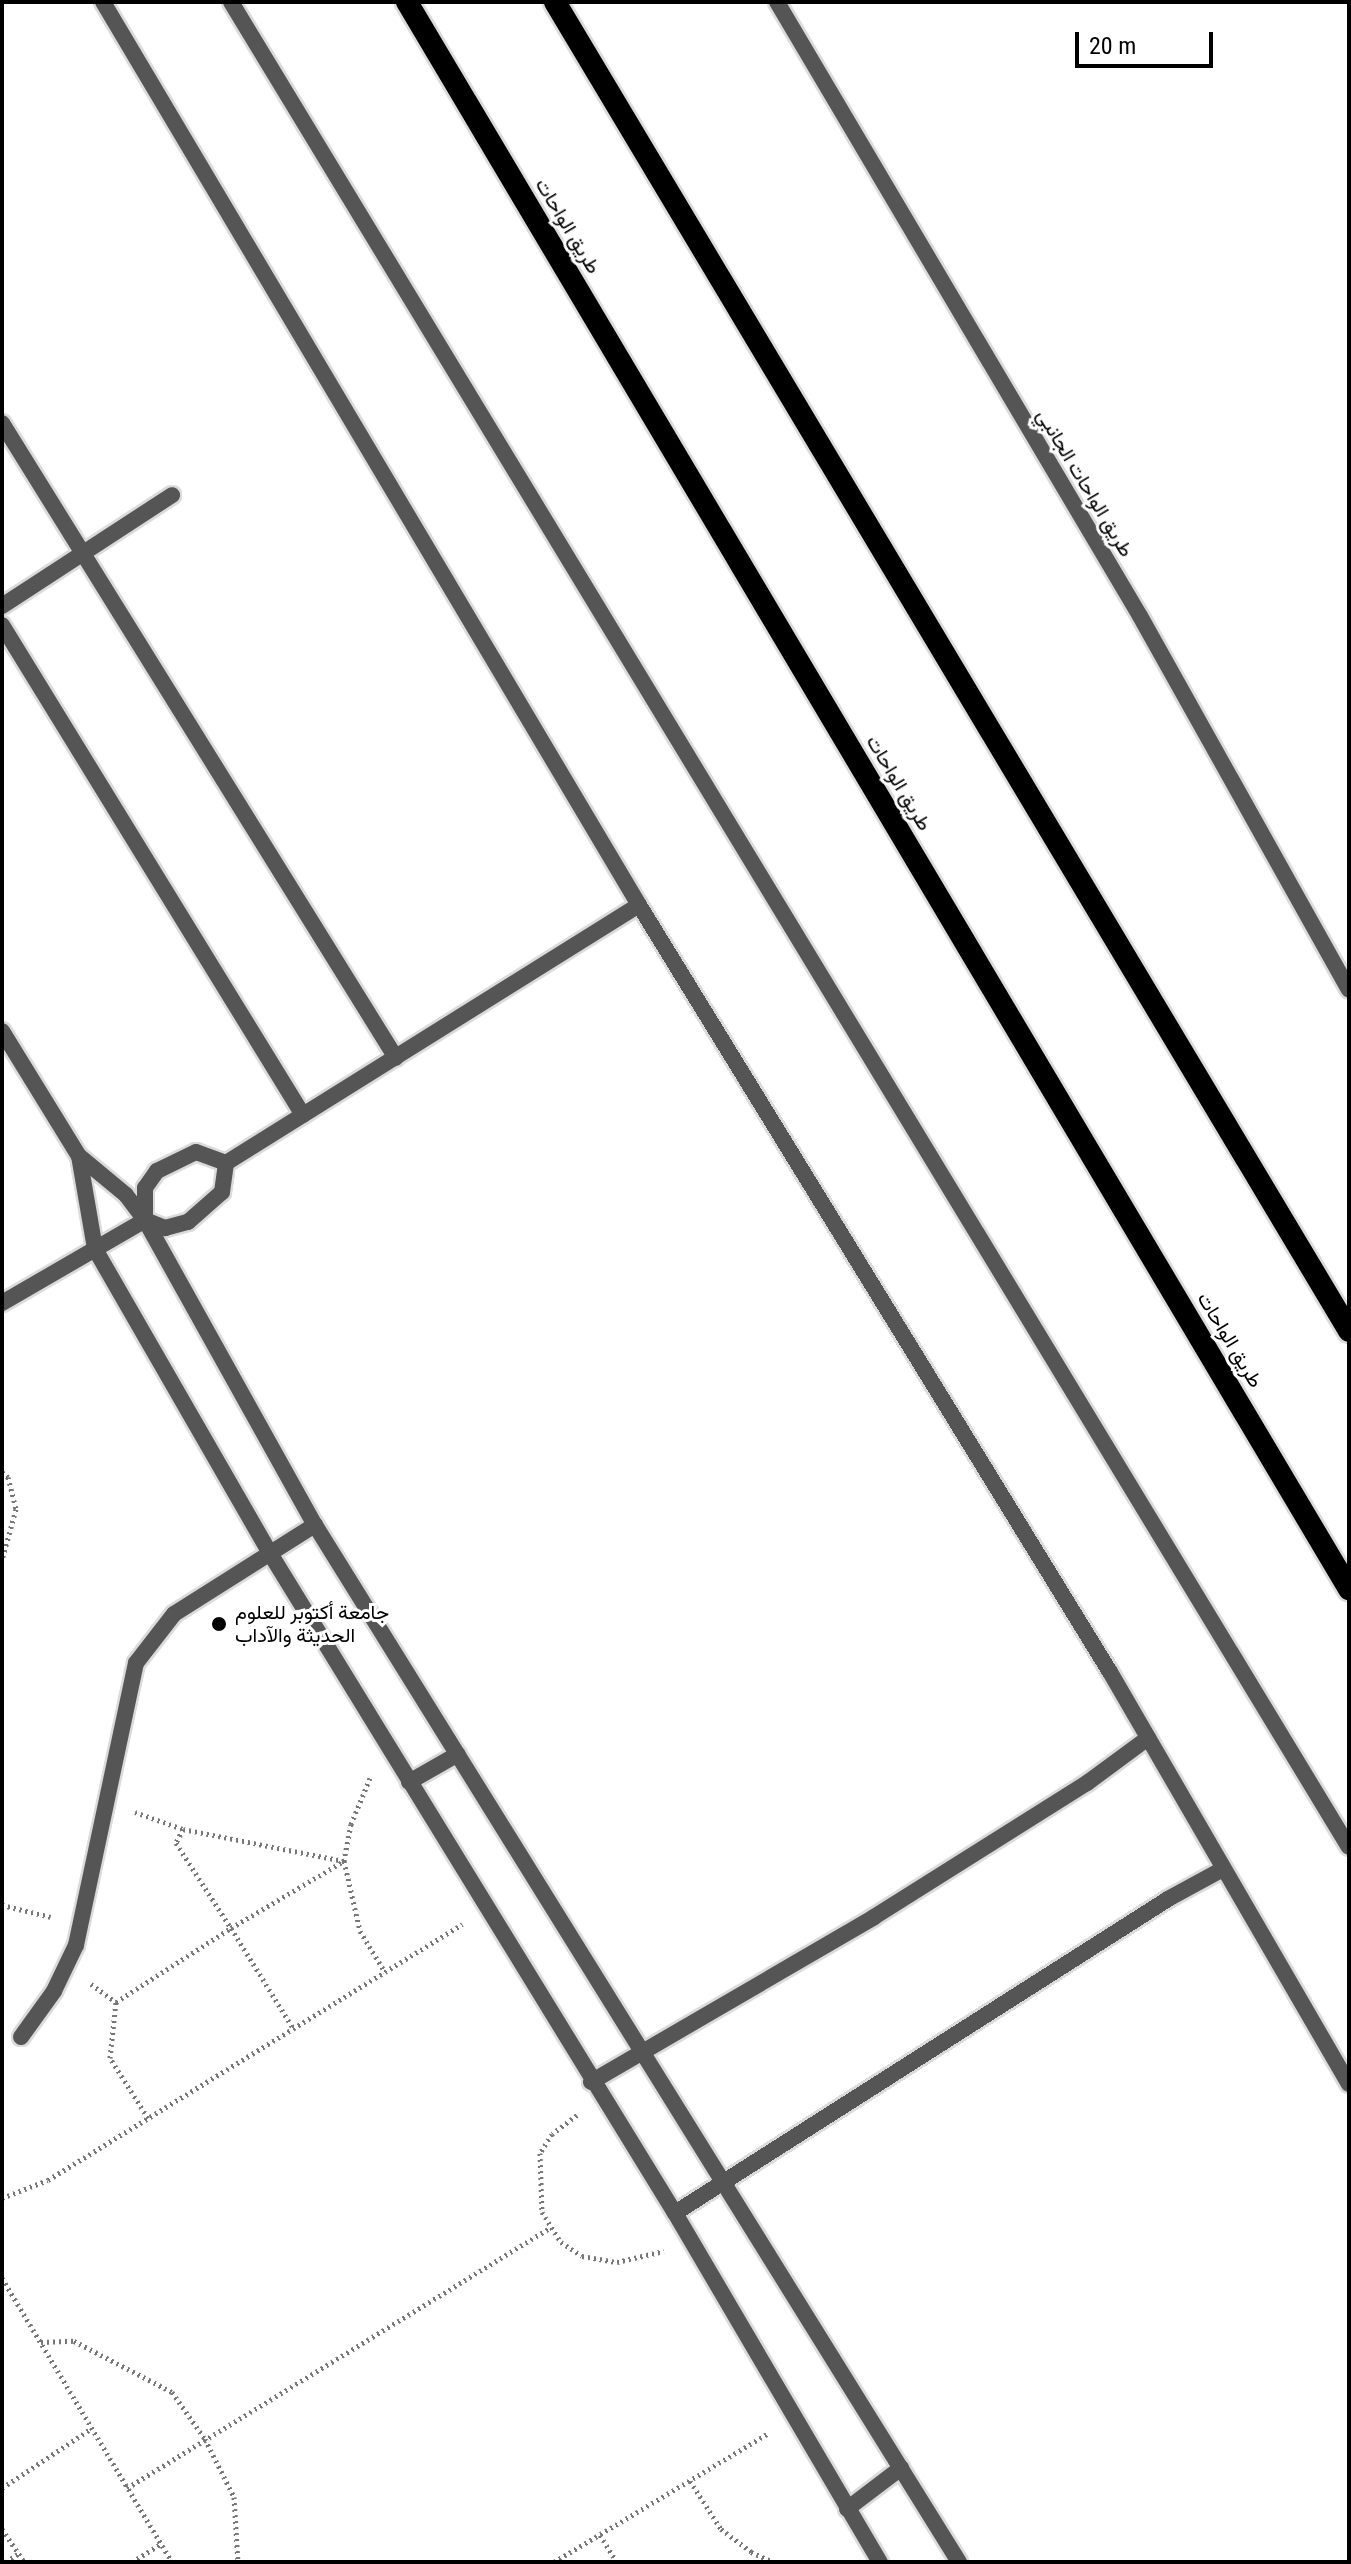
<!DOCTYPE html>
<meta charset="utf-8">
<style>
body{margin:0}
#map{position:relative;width:1351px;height:2564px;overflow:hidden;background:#fff;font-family:"Roboto Condensed",Vazirmatn,sans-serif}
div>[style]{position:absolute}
.path>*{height:5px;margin-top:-2.5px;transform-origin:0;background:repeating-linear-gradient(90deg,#777 0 2px,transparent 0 6px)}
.roads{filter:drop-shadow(2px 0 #dbdbdb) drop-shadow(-2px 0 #dbdbdb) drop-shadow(0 2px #dbdbdb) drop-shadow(0 -2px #dbdbdb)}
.service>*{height:16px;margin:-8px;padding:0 8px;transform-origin:8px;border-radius:8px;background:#555}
.tertiary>*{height:16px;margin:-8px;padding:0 8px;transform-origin:8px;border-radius:8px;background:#555}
.trunk>*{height:22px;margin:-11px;padding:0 11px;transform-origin:11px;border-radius:11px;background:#000}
.dots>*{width:22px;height:22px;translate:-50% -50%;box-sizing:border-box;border:4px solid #fff;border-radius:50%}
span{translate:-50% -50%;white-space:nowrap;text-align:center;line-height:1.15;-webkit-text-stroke:6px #fff;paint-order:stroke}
.street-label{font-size:20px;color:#000}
.poi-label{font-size:20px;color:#000}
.left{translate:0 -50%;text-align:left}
.frame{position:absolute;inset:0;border:4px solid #000;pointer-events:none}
.scale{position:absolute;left:1075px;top:32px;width:138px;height:36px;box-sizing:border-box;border:4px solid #000;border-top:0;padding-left:10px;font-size:24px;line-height:28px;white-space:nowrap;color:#000;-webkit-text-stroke:6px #fff;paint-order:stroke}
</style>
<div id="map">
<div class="path">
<div style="left:2px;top:1472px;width:8px;rotate:40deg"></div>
<div style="left:8px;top:1477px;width:33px;rotate:76deg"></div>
<div style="left:16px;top:1509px;width:53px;rotate:105.4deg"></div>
<div style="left:370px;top:1778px;width:50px;rotate:112.4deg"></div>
<div style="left:351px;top:1824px;width:38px;rotate:101deg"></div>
<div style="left:344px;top:1861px;width:72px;rotate:77.1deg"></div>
<div style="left:360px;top:1931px;width:48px;rotate:58.6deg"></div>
<div style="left:135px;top:1812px;width:51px;rotate:19.5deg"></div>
<div style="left:2px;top:1905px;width:50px;rotate:13.8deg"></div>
<div style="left:91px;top:1984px;width:31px;rotate:36deg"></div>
<div style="left:577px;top:2115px;width:31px;rotate:143deg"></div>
<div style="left:552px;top:2134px;width:22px;rotate:122deg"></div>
<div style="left:540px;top:2153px;width:59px;rotate:88.1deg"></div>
<div style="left:542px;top:2212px;width:36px;rotate:58deg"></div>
<div style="left:561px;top:2242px;width:25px;rotate:34deg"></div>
<div style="left:582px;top:2256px;width:36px;rotate:10deg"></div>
<div style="left:617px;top:2262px;width:48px;rotate:-13.2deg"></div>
<div style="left:148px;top:2118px;width:71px;rotate:-122.3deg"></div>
<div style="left:110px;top:2058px;width:56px;rotate:-83.9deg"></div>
<div style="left:116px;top:2002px;width:137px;rotate:-32.8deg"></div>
<div style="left:231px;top:1928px;width:131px;rotate:-30.7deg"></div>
<div style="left:344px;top:1861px;width:164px;rotate:-168.8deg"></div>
<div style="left:183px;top:1829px;width:16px;rotate:117deg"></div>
<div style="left:176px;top:1843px;width:101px;rotate:57.1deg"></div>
<div style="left:231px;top:1928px;width:118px;rotate:58.2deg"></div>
<div style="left:2px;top:2198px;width:49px;rotate:-21.4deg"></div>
<div style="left:48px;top:2180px;width:487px;rotate:-31.7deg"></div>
<div style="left:2px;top:2278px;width:331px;rotate:59.1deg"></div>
<div style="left:41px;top:2342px;width:33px;rotate:-2deg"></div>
<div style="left:74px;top:2341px;width:110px;rotate:27.5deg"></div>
<div style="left:172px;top:2392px;width:57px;rotate:54.9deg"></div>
<div style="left:205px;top:2439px;width:65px;rotate:63.4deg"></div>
<div style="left:234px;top:2497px;width:65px;rotate:86.5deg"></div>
<div style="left:690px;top:2481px;width:57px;rotate:57.1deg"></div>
<div style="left:721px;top:2529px;width:38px;rotate:37deg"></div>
<div style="left:751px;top:2552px;width:24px;rotate:24deg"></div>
<div style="left:2px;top:2488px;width:108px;rotate:-33.7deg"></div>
<div style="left:127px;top:2488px;width:498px;rotate:-31.6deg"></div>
<div style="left:2px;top:2529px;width:40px;rotate:56deg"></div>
<div style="left:600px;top:2535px;width:32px;rotate:58deg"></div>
<div style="left:6px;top:2562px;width:14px;rotate:-34deg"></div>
<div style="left:132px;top:2562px;width:34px;rotate:-32deg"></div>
<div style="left:554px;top:2562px;width:251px;rotate:-31deg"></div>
</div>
<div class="roads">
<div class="service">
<div style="left:103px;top:2px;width:1050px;rotate:59.31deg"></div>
<div style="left:639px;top:905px;width:900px;rotate:58.45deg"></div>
<div style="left:1110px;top:1672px;width:476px;rotate:59.9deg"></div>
<div style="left:2px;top:423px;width:747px;rotate:58.18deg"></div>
<div style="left:2px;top:606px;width:203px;rotate:-33.1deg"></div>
<div style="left:2px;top:625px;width:575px;rotate:58.44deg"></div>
<div style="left:2px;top:1031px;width:147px;rotate:58.4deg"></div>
<div style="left:79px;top:1156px;width:61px;rotate:39.7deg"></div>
<div style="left:126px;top:1195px;width:31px;rotate:53deg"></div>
<div style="left:145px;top:1220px;width:349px;rotate:60.9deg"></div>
<div style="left:315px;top:1525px;width:1221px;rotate:58.16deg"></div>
<div style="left:79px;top:1156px;width:94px;rotate:80.2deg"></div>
<div style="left:95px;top:1249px;width:347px;rotate:60.1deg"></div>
<div style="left:268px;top:1550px;width:778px;rotate:58.46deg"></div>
<div style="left:675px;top:2213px;width:405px;rotate:59.6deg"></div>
<div style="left:226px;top:1163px;width:487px;rotate:-32deg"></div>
<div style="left:145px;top:1218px;width:30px;rotate:-90deg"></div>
<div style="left:145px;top:1188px;width:21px;rotate:-55deg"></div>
<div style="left:157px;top:1171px;width:43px;rotate:-26deg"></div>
<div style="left:196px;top:1152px;width:32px;rotate:20deg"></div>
<div style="left:145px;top:1220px;width:22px;rotate:22deg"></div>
<div style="left:165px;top:1228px;width:24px;rotate:-15deg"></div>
<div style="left:188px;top:1222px;width:45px;rotate:-41.4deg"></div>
<div style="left:222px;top:1192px;width:29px;rotate:-82deg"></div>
<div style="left:2px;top:1303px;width:165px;rotate:-30.1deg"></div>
<div style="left:409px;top:1782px;width:56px;rotate:-29.7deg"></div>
<div style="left:21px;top:2037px;width:57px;rotate:-54.3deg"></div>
<div style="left:54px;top:1991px;width:51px;rotate:-64.4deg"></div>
<div style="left:76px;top:1945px;width:288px;rotate:-78deg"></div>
<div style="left:136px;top:1663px;width:62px;rotate:-52.2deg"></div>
<div style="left:174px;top:1614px;width:167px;rotate:-32.3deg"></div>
<div style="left:591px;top:2082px;width:328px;rotate:-30.2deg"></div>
<div style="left:874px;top:1917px;width:252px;rotate:-32.2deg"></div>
<div style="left:1087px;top:1783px;width:76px;rotate:-36.4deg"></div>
<div style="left:675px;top:2213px;width:585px;rotate:-32.49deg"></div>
<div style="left:1168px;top:1899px;width:63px;rotate:-28.6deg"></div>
<div style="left:847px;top:2509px;width:68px;rotate:-37.2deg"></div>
</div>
<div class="tertiary">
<div style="left:231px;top:2px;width:2157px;rotate:58.79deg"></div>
<div style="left:777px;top:2px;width:713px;rotate:59.41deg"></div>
<div style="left:1140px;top:616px;width:428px;rotate:60.8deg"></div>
</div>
<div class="trunk">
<div style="left:407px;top:2px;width:1846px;rotate:59.31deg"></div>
<div style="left:555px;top:2px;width:1548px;rotate:59.14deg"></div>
</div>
</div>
<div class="dots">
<div style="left:219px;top:1624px;background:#000"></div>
</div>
<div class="street-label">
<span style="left:568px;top:226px;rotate:59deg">طريق الواحات</span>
<span style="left:1085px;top:483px;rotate:59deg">طريق الواحات الجانبي</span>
<span style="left:899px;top:783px;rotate:59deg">طريق الواحات</span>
<span style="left:1230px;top:1340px;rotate:59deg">طريق الواحات</span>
</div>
<div class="poi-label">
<span class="left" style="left:235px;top:1624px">جامعة أكتوبر للعلوم<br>الحديثة والآداب</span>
</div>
<div class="frame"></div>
<div class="scale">20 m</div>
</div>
